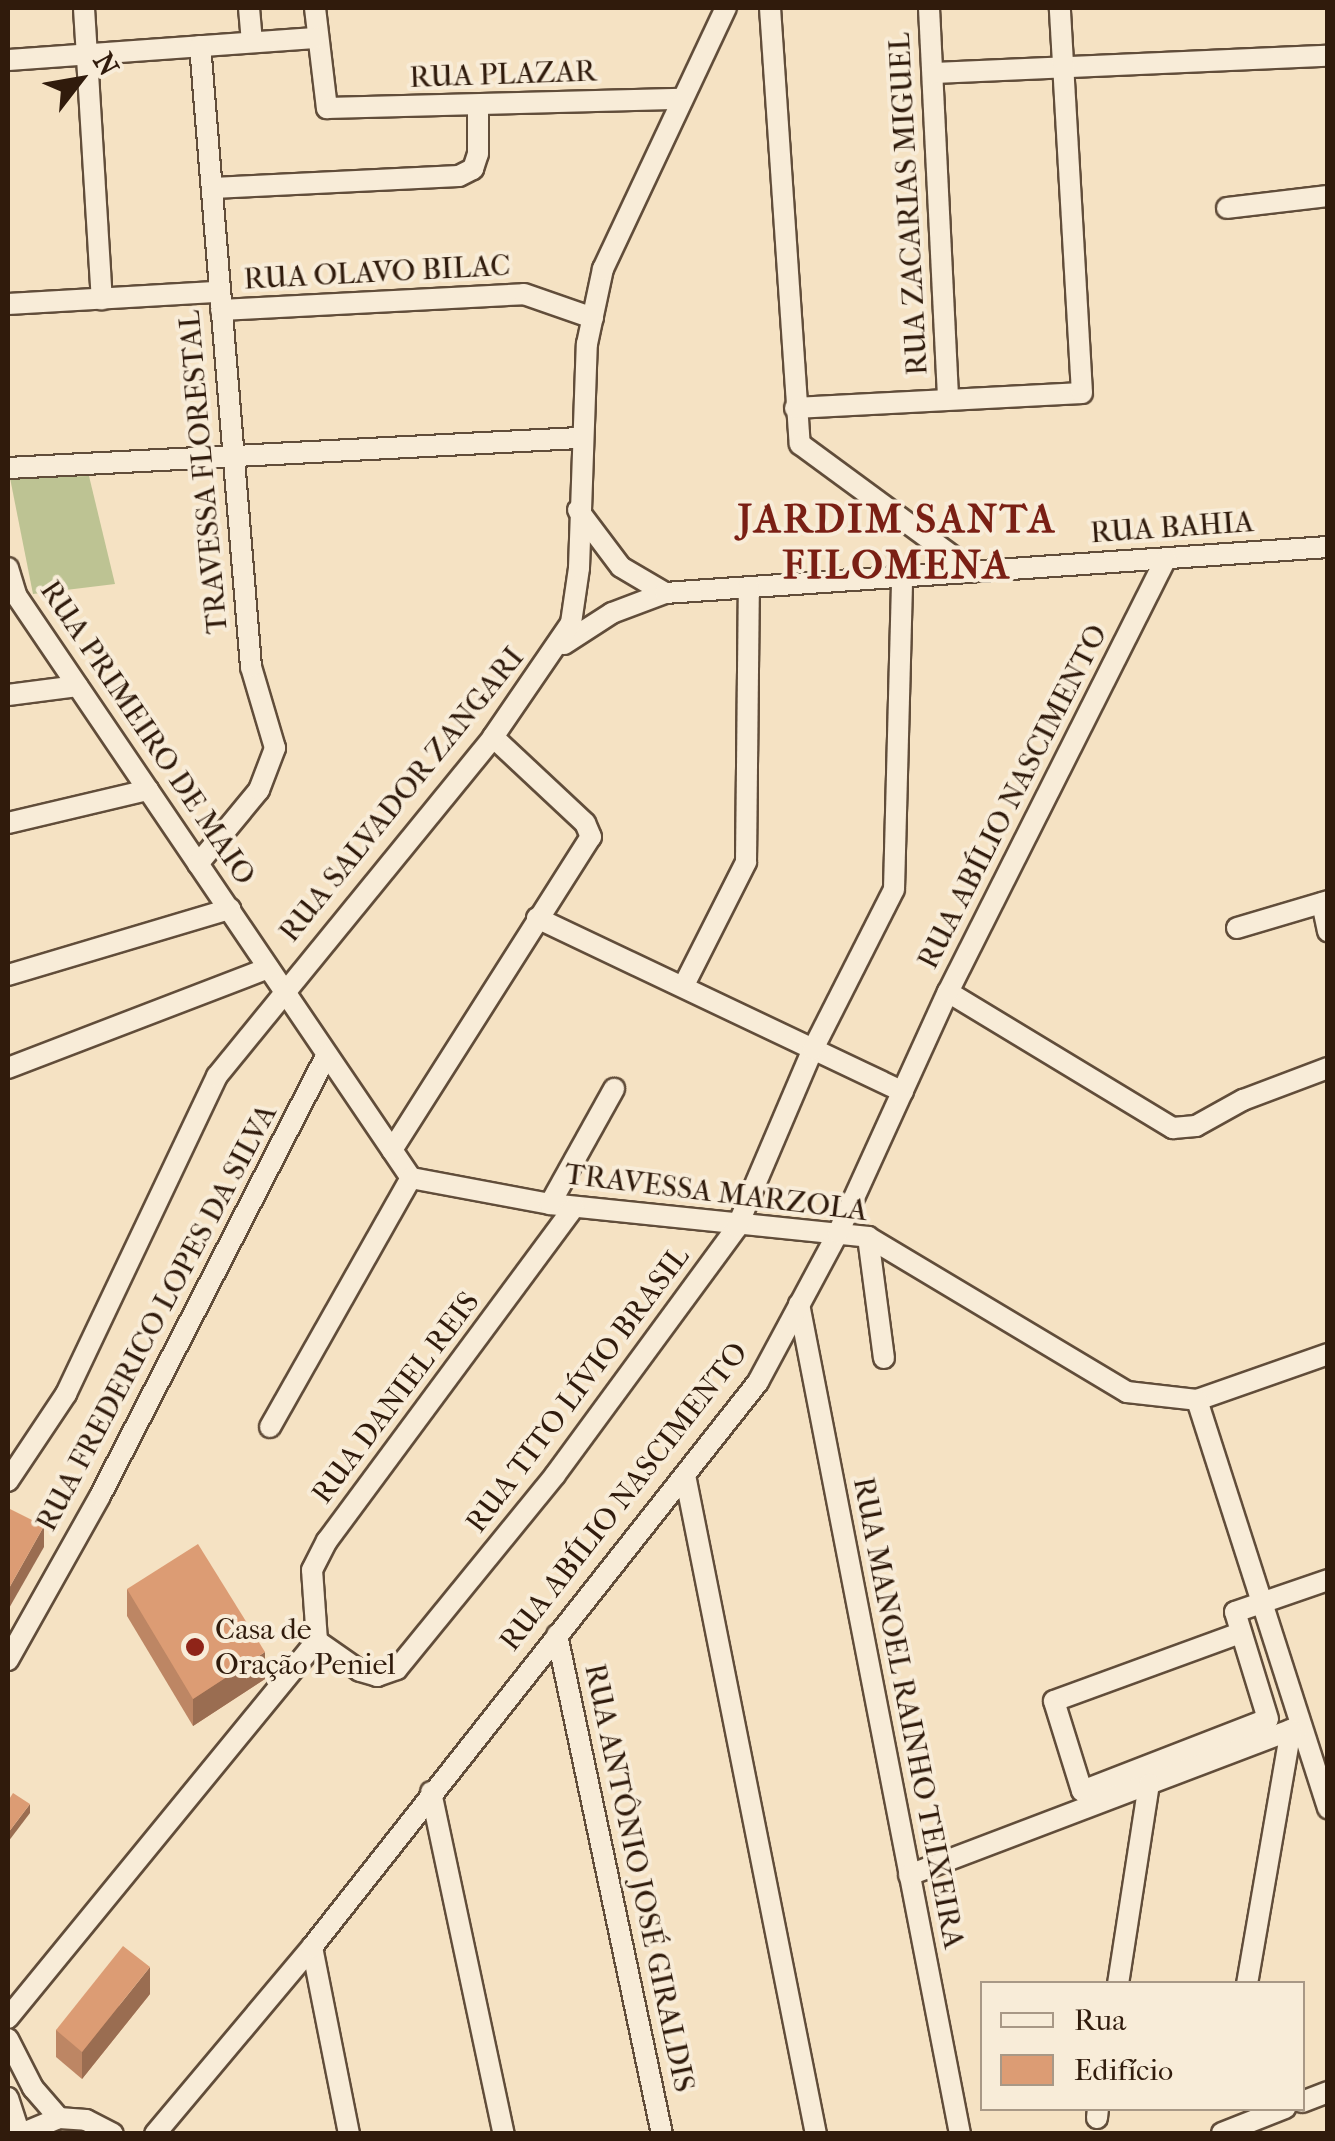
<!DOCTYPE html>
<meta charset="utf-8">
<style>
body{margin:0}
#map{position:relative;width:1335px;height:2141px;overflow:hidden;background:#f5e2c3;font-family:"IM FELL French Canon",serif}
div>[style]{position:absolute}
.green>*{inset:0;background:#bdc393}
.roads{filter:drop-shadow(2px 0 #614d3a) drop-shadow(-2px 0 #614d3a) drop-shadow(0 2px #614d3a) drop-shadow(0 -2px #614d3a)}
.minor>*{height:20px;margin:-10px;padding:0 10px;transform-origin:10px;border-radius:10px;background:#f8ecd8}
.wall>*{inset:0;background:#bd8664}
.shaded-wall>*{inset:0;background:#9a6d51}
.building>*{inset:0;background:#dc9c74}
.dots>*{width:28px;height:28px;translate:-50% -50%;box-sizing:border-box;border:5px solid #f8ecd8;border-radius:50%}
span{translate:-50% -50%;white-space:nowrap;text-align:center;line-height:1.15;-webkit-text-stroke:8px #f8ecd8;paint-order:stroke}
.street-label{font-size:30px;color:#301b0c}
.poi-label{font-size:30px;color:#301b0c}
.left{translate:0 -50%;text-align:left}
.district-label{font-size:40px;color:#7a1f14;font-weight:700;letter-spacing:2.5px}
.frame{position:absolute;inset:0;border:10px solid #301b0c;pointer-events:none}
.legend{position:absolute;left:980px;top:1981px;width:325px;height:130px;box-sizing:border-box;background:#f8ecd8;border:2px solid #a89886;margin:0;padding:12px 18px;list-style:none;font-size:30px;color:#301b0c}
.legend li{display:flex;align-items:center;gap:20px;height:50px}
.legend b{width:50px;border:2px solid #a89886}
.north{position:absolute;left:30px;top:30px;width:100px;height:100px;-webkit-text-stroke:8px #f8ecd8;paint-order:stroke;rotate:59deg;font-size:28px;font-weight:700;line-height:40px;text-align:center;color:#301b0c}
.north::after{content:'';display:block;margin:auto;width:35px;height:45px;background:#301b0c;clip-path:polygon(50% 0,100% 100%,50% 72%,0 100%)}
</style>
<div id="map">
<div class="green">
<div style="clip-path:polygon(89px 476px,115px 584px,33px 594px,10px 478px)"></div>
</div>
<div class="roads">
<div class="minor">
<div style="left:84px;top:8px;width:292px;rotate:86.5deg"></div>
<div style="left:249px;top:8px;width:34px;rotate:85deg"></div>
<div style="left:315px;top:8px;width:101px;rotate:83.2deg"></div>
<div style="left:327px;top:108px;width:355px;rotate:-1.5deg"></div>
<div style="left:770px;top:8px;width:437px;rotate:86.1deg"></div>
<div style="left:800px;top:444px;width:215px;rotate:36.3deg"></div>
<div style="left:929px;top:8px;width:391px;rotate:87.2deg"></div>
<div style="left:8px;top:60px;width:308px;rotate:-4.1deg"></div>
<div style="left:933px;top:73px;width:395px;rotate:-2.5deg"></div>
<div style="left:213px;top:188px;width:246px;rotate:-2.8deg"></div>
<div style="left:459px;top:176px;width:16px;rotate:-27deg"></div>
<div style="left:473px;top:169px;width:16px;rotate:-72deg"></div>
<div style="left:478px;top:154px;width:48px;rotate:-90deg"></div>
<div style="left:1227px;top:208px;width:102px;rotate:-6.8deg"></div>
<div style="left:8px;top:304px;width:211px;rotate:-3.3deg"></div>
<div style="left:221px;top:310px;width:303px;rotate:-3deg"></div>
<div style="left:524px;top:294px;width:73px;rotate:19.2deg"></div>
<div style="left:795px;top:408px;width:287px;rotate:-3deg"></div>
<div style="left:1082px;top:393px;width:386px;rotate:-93.3deg"></div>
<div style="left:8px;top:468px;width:572px;rotate:-3.01deg"></div>
<div style="left:578px;top:510px;width:71px;rotate:53deg"></div>
<div style="left:621px;top:567px;width:51px;rotate:30.6deg"></div>
<div style="left:8px;top:568px;width:28px;rotate:73deg"></div>
<div style="left:16px;top:595px;width:704px;rotate:55.88deg"></div>
<div style="left:564px;top:644px;width:57px;rotate:-32.9deg"></div>
<div style="left:612px;top:613px;width:57px;rotate:-20.7deg"></div>
<div style="left:665px;top:593px;width:665px;rotate:-3.97deg"></div>
<div style="left:8px;top:695px;width:70px;rotate:-7.4deg"></div>
<div style="left:8px;top:823px;width:144px;rotate:-13.3deg"></div>
<div style="left:198px;top:864px;width:96px;rotate:-50.5deg"></div>
<div style="left:259px;top:790px;width:45px;rotate:-69.1deg"></div>
<div style="left:275px;top:748px;width:84px;rotate:-106.5deg"></div>
<div style="left:251px;top:667px;width:623px;rotate:-94.69deg"></div>
<div style="left:1322px;top:903px;width:29px;rotate:78deg"></div>
<div style="left:537px;top:918px;width:405px;rotate:25.4deg"></div>
<div style="left:1237px;top:928px;width:95px;rotate:-16.5deg"></div>
<div style="left:8px;top:975px;width:232px;rotate:-16.6deg"></div>
<div style="left:684px;top:985px;width:138px;rotate:-63.2deg"></div>
<div style="left:746px;top:862px;width:275px;rotate:-89.4deg"></div>
<div style="left:948px;top:992px;width:263px;rotate:31.2deg"></div>
<div style="left:1173px;top:1128px;width:23px;rotate:-5deg"></div>
<div style="left:1196px;top:1126px;width:54px;rotate:-29deg"></div>
<div style="left:1243px;top:1100px;width:91px;rotate:-20.6deg"></div>
<div style="left:8px;top:1068px;width:279px;rotate:-21deg"></div>
<div style="left:392px;top:1150px;width:371px;rotate:-57.6deg"></div>
<div style="left:591px;top:837px;width:15px;rotate:-113deg"></div>
<div style="left:585px;top:823px;width:126px;rotate:-136.9deg"></div>
<div style="left:411px;top:1178px;width:141px;rotate:10.6deg"></div>
<div style="left:550px;top:1204px;width:320px;rotate:5.9deg"></div>
<div style="left:868px;top:1237px;width:302px;rotate:30.9deg"></div>
<div style="left:1127px;top:1392px;width:70px;rotate:6.5deg"></div>
<div style="left:1197px;top:1400px;width:139px;rotate:-19.3deg"></div>
<div style="left:550px;top:1204px;width:132px;rotate:-60.9deg"></div>
<div style="left:868px;top:1237px;width:122px;rotate:82.5deg"></div>
<div style="left:799px;top:1304px;width:845px;rotate:79.02deg"></div>
<div style="left:1197px;top:1400px;width:429px;rotate:72.2deg"></div>
<div style="left:270px;top:1427px;width:286px;rotate:-60.5deg"></div>
<div style="left:685px;top:1475px;width:672px;rotate:78.76deg"></div>
<div style="left:8px;top:1481px;width:105px;rotate:-56.3deg"></div>
<div style="left:66px;top:1394px;width:352px;rotate:-64.6deg"></div>
<div style="left:217px;top:1076px;width:437px;rotate:-50.8deg"></div>
<div style="left:493px;top:737px;width:138px;rotate:-55.6deg"></div>
<div style="left:571px;top:623px;width:56px;rotate:-81.7deg"></div>
<div style="left:579px;top:568px;width:224px;rotate:-88deg"></div>
<div style="left:587px;top:344px;width:77px;rotate:-78deg"></div>
<div style="left:603px;top:269px;width:289px;rotate:-64.8deg"></div>
<div style="left:1240px;top:1633px;width:198px;rotate:159.9deg"></div>
<div style="left:1054px;top:1701px;width:94px;rotate:72.7deg"></div>
<div style="left:1082px;top:1791px;width:199px;rotate:-21.2deg"></div>
<div style="left:1268px;top:1719px;width:112px;rotate:-107.1deg"></div>
<div style="left:1235px;top:1612px;width:98px;rotate:-19deg"></div>
<div style="left:557px;top:1635px;width:510px;rotate:78.12deg"></div>
<div style="left:317px;top:1641px;width:71px;rotate:-94deg"></div>
<div style="left:312px;top:1570px;width:33px;rotate:-63deg"></div>
<div style="left:327px;top:1541px;width:415px;rotate:-53.5deg"></div>
<div style="left:8px;top:1660px;width:188px;rotate:-60.7deg"></div>
<div style="left:100px;top:1496px;width:496px;rotate:-62.8deg"></div>
<div style="left:431px;top:1792px;width:350px;rotate:78deg"></div>
<div style="left:909px;top:1875px;width:419px;rotate:-20.8deg"></div>
<div style="left:312px;top:1947px;width:191px;rotate:78.8deg"></div>
<div style="left:1118px;top:1984px;width:202px;rotate:-81.2deg"></div>
<div style="left:1247px;top:1984px;width:258px;rotate:-80.2deg"></div>
<div style="left:8px;top:2018px;width:487px;rotate:-50.7deg"></div>
<div style="left:317px;top:1641px;width:52px;rotate:34.9deg"></div>
<div style="left:360px;top:1671px;width:18px;rotate:16deg"></div>
<div style="left:377px;top:1676px;width:21px;rotate:-19deg"></div>
<div style="left:397px;top:1669px;width:250px;rotate:-50.8deg"></div>
<div style="left:555px;top:1475px;width:308px;rotate:-53.7deg"></div>
<div style="left:737px;top:1227px;width:194px;rotate:-66.9deg"></div>
<div style="left:813px;top:1049px;width:179px;rotate:-63.1deg"></div>
<div style="left:894px;top:889px;width:313px;rotate:-88.5deg"></div>
<div style="left:8px;top:2039px;width:55px;rotate:63deg"></div>
<div style="left:33px;top:2088px;width:40px;rotate:49deg"></div>
<div style="left:8px;top:2098px;width:38px;rotate:72deg"></div>
<div style="left:1302px;top:2102px;width:28px;rotate:-21deg"></div>
<div style="left:1097px;top:2118px;width:10px;rotate:-84deg"></div>
<div style="left:1222px;top:2133px;width:68px;rotate:-21.6deg"></div>
<div style="left:21px;top:2134px;width:41px;rotate:-22.8deg"></div>
<div style="left:59px;top:2118px;width:27px;rotate:4deg"></div>
<div style="left:86px;top:2120px;width:30px;rotate:27deg"></div>
<div style="left:155px;top:2134px;width:244px;rotate:-50deg"></div>
<div style="left:312px;top:1947px;width:720px;rotate:-51.71deg"></div>
<div style="left:758px;top:1382px;width:169px;rotate:-61.8deg"></div>
<div style="left:838px;top:1233px;width:265px;rotate:-65.5deg"></div>
<div style="left:948px;top:992px;width:485px;rotate:-63.3deg"></div>
</div>
</div>
<div class="wall">
<div style="clip-path:polygon(127px 1589px,265px 1679px,193px 1726px,127px 1616px)"></div>
<div style="clip-path:polygon(150px 1994px,82px 2079px,56px 2057px,56px 2030px)"></div>
</div>
<div class="shaded-wall">
<div style="clip-path:polygon(44px 1526px,44px 1547px,8px 1610px,8px 1590px)"></div>
<div style="clip-path:polygon(265px 1652px,265px 1679px,193px 1726px,193px 1699px)"></div>
<div style="clip-path:polygon(30px 1804px,30px 1813px,8px 1842px,8px 1833px)"></div>
<div style="clip-path:polygon(150px 1967px,150px 1994px,82px 2079px,82px 2052px)"></div>
</div>
<div class="building">
<div style="clip-path:polygon(8px 1508px,44px 1526px,8px 1590px)"></div>
<div style="clip-path:polygon(198px 1544px,265px 1652px,193px 1699px,127px 1589px)"></div>
<div style="clip-path:polygon(13px 1793px,30px 1804px,8px 1833px,8px 1801px)"></div>
<div style="clip-path:polygon(123px 1946px,150px 1967px,82px 2052px,56px 2030px)"></div>
</div>
<div class="dots">
<div style="left:195px;top:1647px;background:#8f2418"></div>
</div>
<div class="street-label">
<span style="left:503px;top:75px;rotate:-2deg">RUA PLAZAR</span>
<span style="left:909px;top:204px;rotate:-93deg">RUA ZACARIAS MIGUEL</span>
<span style="left:377px;top:273px;rotate:-3deg">RUA OLAVO BILAC</span>
<span style="left:204px;top:472px;rotate:-95deg">TRAVESSA FLORESTAL</span>
<span style="left:1172px;top:528px;rotate:-4deg">RUA BAHIA</span>
<span style="left:147px;top:733px;rotate:56deg">RUA PRIMEIRO DE MAIO</span>
<span style="left:402px;top:795px;rotate:-51deg">RUA SALVADOR ZANGARI</span>
<span style="left:1013px;top:797px;rotate:-63deg">RUA ABÍLIO NASCIMENTO</span>
<span style="left:716px;top:1193px;rotate:7deg">TRAVESSA MARZOLA</span>
<span style="left:157px;top:1318px;rotate:-62deg">RUA FREDERICO LOPES DA SILVA</span>
<span style="left:578px;top:1390px;rotate:-53deg">RUA TITO LÍVIO BRASIL</span>
<span style="left:396px;top:1398px;rotate:-53deg">RUA DANIEL REIS</span>
<span style="left:624px;top:1497px;rotate:-52deg">RUA ABÍLIO NASCIMENTO</span>
<span style="left:908px;top:1713px;rotate:79deg">RUA MANOEL RAINHO TEIXEIRA</span>
<span style="left:639px;top:1878px;rotate:78deg">RUA ANTÔNIO JOSÉ GIRALDIS</span>
</div>
<div class="poi-label">
<span class="left" style="left:215px;top:1647px">Casa de<br>Oração Peniel</span>
</div>
<div class="district-label">
<span style="left:897px;top:542px">JARDIM SANTA<br>FILOMENA</span>
</div>
<div class="frame"></div>
<ul class="legend">
<li><b style="height:12px;background:#f8ecd8"></b>Rua</li>
<li><b style="height:28px;background:#dc9c74"></b>Edifício</li>
</ul>
<div class="north">N</div>
</div>
